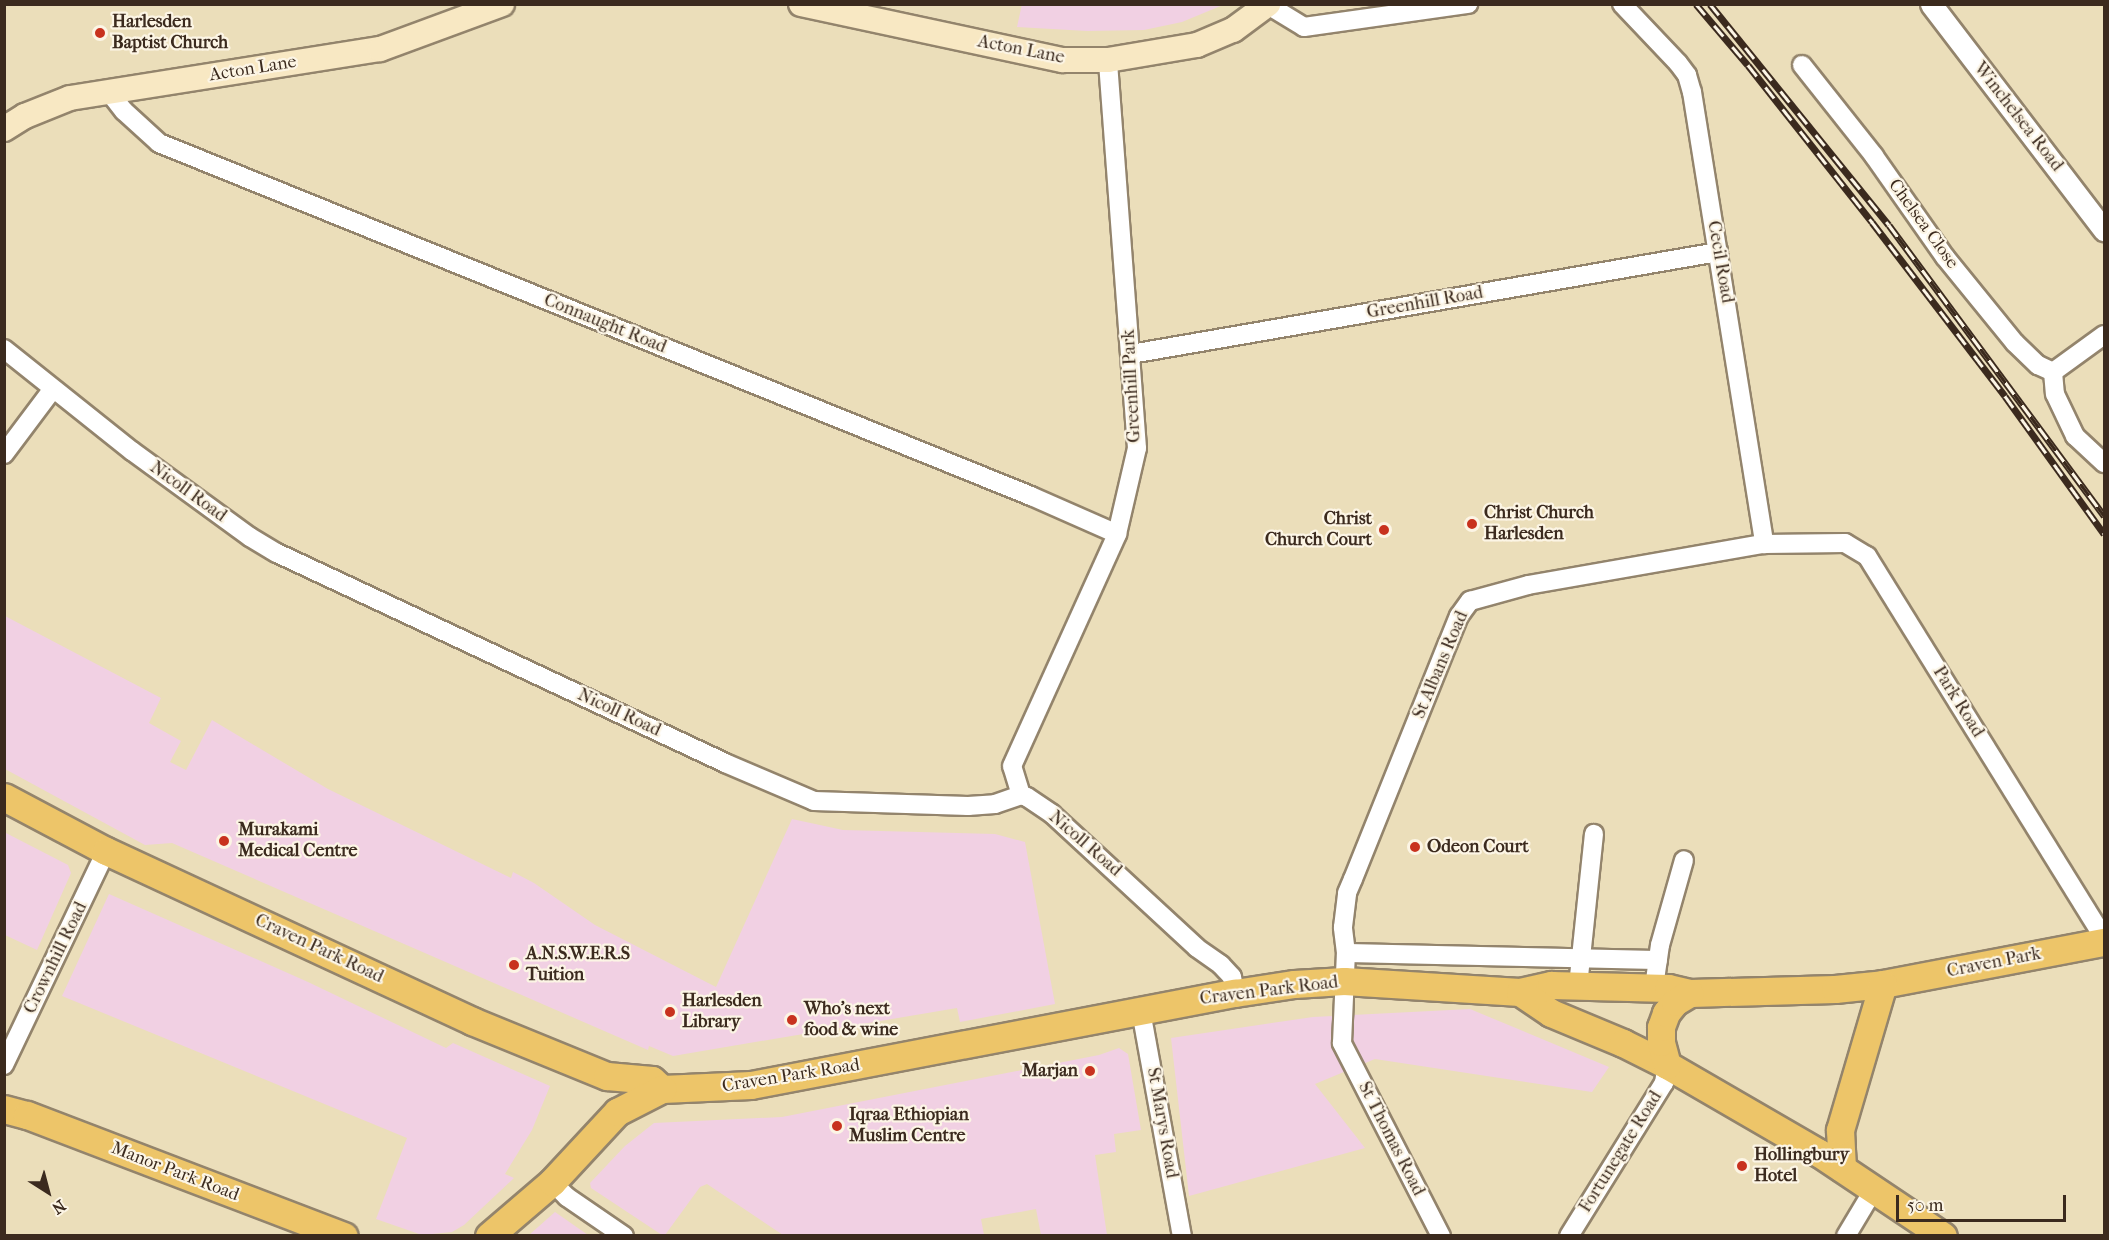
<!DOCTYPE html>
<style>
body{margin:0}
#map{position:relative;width:2109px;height:1240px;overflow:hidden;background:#ebdeba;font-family:"IM FELL French Canon",serif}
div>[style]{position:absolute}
.built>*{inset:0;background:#f1d0e3}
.roads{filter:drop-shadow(2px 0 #93846c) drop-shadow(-2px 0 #93846c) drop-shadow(0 2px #93846c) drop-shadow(0 -2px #93846c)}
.minor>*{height:18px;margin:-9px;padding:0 9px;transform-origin:9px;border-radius:9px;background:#fff}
.tertiary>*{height:21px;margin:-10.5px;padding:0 10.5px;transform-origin:10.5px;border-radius:10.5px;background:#fff}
.secondary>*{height:24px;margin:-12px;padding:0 12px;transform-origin:12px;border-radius:12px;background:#f8e8c3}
.primary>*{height:27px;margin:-13.5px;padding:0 13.5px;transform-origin:13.5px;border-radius:13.5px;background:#edc569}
.rail>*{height:7px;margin-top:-3.5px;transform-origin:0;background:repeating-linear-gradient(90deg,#fcf5e5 0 14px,#3b2a1e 0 28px);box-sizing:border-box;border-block:2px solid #3b2a1e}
.dots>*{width:16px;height:16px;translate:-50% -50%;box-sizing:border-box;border:3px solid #fcf5e5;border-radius:50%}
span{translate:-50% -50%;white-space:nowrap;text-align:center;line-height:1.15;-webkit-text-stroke:4.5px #fcf5e5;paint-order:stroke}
.poi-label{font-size:18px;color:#3b2a1e;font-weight:700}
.left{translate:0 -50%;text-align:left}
.right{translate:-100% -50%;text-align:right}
.street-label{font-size:18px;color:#3b2a1e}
.frame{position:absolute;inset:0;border:6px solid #3b2a1e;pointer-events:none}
.north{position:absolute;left:18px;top:1162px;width:60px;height:60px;-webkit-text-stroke:4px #fcf5e5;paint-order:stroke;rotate:144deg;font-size:16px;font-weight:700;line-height:24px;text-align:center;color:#3b2a1e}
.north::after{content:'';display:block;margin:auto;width:21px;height:27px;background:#3b2a1e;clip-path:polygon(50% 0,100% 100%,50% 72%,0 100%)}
.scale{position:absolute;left:1896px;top:1195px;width:170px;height:27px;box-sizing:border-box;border:3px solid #3b2a1e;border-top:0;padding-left:8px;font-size:18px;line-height:21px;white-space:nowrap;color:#3b2a1e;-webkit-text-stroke:4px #fcf5e5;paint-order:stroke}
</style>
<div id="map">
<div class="built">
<div style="clip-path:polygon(1022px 4px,1223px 4px,1223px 5px,1182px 22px,1144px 30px,1087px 31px,1017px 27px)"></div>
<div style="clip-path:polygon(5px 616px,161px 698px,149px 723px,181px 741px,170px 762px,186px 770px,212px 720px,328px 789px,511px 878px,513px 872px,534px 883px,595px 925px,716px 987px,792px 819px,843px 830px,995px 834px,1025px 842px,1055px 1004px,960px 1022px,957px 1008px,673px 1056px,649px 1046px,648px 1050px,172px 843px,145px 845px,5px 769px)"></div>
<div style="clip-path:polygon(4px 832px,68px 865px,71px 873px,37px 950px,5px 935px)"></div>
<div style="clip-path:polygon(109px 894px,308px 982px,446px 1048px,453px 1043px,550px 1086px,532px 1130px,505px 1174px,514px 1178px,464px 1225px,452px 1232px,422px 1235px,376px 1219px,407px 1138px,62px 996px)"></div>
<div style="clip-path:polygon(1470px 1009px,1609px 1067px,1592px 1092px,1375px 1059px,1315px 1084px,1365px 1148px,1189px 1196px,1171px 1038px,1313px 1017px)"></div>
<div style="clip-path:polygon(1119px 1048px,1128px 1054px,1141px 1130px,1114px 1134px,1116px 1152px,1095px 1155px,1107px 1235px,1041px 1235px,1036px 1209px,981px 1219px,984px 1235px,783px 1235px,707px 1184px,700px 1187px,665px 1235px,662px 1235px,591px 1188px,590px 1183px,625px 1146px,654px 1123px,782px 1117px,1099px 1055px)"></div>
<div style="clip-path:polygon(555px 1212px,588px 1235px,529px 1235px)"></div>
</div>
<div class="roads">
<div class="minor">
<div style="left:1622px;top:4px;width:81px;rotate:46.5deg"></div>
<div style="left:1678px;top:63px;width:15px;rotate:53deg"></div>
<div style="left:1687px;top:75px;width:18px;rotate:74deg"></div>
<div style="left:1692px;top:92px;width:458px;rotate:80.9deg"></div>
<div style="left:1268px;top:5px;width:42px;rotate:31.4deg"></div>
<div style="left:1304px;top:27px;width:166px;rotate:-8deg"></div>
<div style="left:1802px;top:65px;width:116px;rotate:51.6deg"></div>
<div style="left:1874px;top:156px;width:123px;rotate:54.9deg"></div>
<div style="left:1945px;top:257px;width:111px;rotate:50.9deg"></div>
<div style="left:2015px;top:343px;width:32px;rotate:44deg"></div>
<div style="left:2038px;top:365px;width:17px;rotate:25deg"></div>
<div style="left:109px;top:92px;width:24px;rotate:52deg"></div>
<div style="left:124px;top:111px;width:47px;rotate:42.4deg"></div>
<div style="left:159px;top:143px;width:941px;rotate:22.04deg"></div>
<div style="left:1031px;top:496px;width:94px;rotate:23.8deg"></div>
<div style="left:4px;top:349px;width:164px;rotate:38.6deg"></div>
<div style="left:132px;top:451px;width:146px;rotate:36.1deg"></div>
<div style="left:250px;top:537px;width:31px;rotate:31deg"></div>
<div style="left:277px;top:553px;width:495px;rotate:25.1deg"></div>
<div style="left:725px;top:763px;width:97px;rotate:23.1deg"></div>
<div style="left:814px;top:801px;width:154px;rotate:1.9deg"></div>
<div style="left:968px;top:806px;width:27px;rotate:-4deg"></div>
<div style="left:995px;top:804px;width:28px;rotate:-19deg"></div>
<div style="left:1021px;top:795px;width:6px;rotate:18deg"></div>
<div style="left:1027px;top:797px;width:30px;rotate:34deg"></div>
<div style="left:1052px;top:814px;width:197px;rotate:42.7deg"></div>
<div style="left:1197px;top:948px;width:29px;rotate:35deg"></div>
<div style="left:1221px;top:965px;width:16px;rotate:47deg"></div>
<div style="left:1232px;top:977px;width:16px;rotate:79deg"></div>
<div style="left:1131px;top:354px;width:596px;rotate:-9.86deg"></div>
<div style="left:2053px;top:372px;width:22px;rotate:85deg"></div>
<div style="left:2055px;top:394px;width:47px;rotate:64.5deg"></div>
<div style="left:2075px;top:436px;width:40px;rotate:43deg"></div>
<div style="left:2053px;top:372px;width:63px;rotate:-36deg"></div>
<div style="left:4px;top:454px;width:80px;rotate:-53.1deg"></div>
<div style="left:1021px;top:795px;width:30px;rotate:-107deg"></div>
<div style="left:1012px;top:766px;width:255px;rotate:-65.6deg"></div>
<div style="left:1117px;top:534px;width:88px;rotate:-76.9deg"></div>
<div style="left:1137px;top:448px;width:389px;rotate:-94.3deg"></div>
<div style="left:1346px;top:953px;width:312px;rotate:1.3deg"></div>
<div style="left:1578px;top:986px;width:153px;rotate:-84deg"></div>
<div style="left:1654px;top:987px;width:42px;rotate:-81.9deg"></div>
<div style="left:1660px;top:945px;width:88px;rotate:-74.2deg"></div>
<div style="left:1141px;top:1011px;width:229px;rotate:79.7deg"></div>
<div style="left:4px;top:1065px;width:237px;rotate:-64.5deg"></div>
<div style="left:552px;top:1182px;width:21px;rotate:45deg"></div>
<div style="left:567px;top:1197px;width:69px;rotate:34.4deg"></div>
<div style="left:1441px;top:1236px;width:217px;rotate:-117.2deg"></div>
<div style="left:1342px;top:1043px;width:90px;rotate:-87.5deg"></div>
<div style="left:1346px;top:953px;width:26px;rotate:-97deg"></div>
<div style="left:1343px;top:927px;width:34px;rotate:-83deg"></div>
<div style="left:1347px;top:893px;width:15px;rotate:-67deg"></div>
<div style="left:1353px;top:879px;width:254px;rotate:-68.1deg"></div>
<div style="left:1448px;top:643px;width:29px;rotate:-68deg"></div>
<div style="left:1459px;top:616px;width:19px;rotate:-54deg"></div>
<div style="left:1470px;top:601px;width:60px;rotate:-15.4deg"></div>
<div style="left:1528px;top:585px;width:240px;rotate:-9.9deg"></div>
<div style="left:1764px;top:544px;width:81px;rotate:-0.7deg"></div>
<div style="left:1845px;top:543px;width:26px;rotate:31deg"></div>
<div style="left:1867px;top:556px;width:450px;rotate:58.2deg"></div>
<div style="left:1569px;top:1236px;width:180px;rotate:-58.2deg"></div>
<div style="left:1664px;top:1083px;width:18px;rotate:-81deg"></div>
<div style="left:1846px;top:1236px;width:55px;rotate:-59.2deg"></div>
</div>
<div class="tertiary">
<div style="left:1931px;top:4px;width:285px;rotate:52.6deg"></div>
</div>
<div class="secondary">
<div style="left:801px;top:4px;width:268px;rotate:12.1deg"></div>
<div style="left:1063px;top:60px;width:45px"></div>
<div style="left:1108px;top:60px;width:90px;rotate:-9.6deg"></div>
<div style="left:1197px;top:45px;width:39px;rotate:-23deg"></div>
<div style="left:1233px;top:30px;width:44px;rotate:-36.6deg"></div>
<div style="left:4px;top:129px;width:25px;rotate:-32deg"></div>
<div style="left:25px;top:116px;width:48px;rotate:-21.8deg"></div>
<div style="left:70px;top:98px;width:314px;rotate:-9deg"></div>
<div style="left:380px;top:49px;width:130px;rotate:-20.2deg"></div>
</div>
<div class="primary">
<div style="left:4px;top:797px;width:115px;rotate:27.9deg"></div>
<div style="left:106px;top:851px;width:404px;rotate:24.9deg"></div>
<div style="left:472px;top:1021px;width:146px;rotate:22.2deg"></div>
<div style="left:607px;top:1076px;width:45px;rotate:5.1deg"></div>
<div style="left:652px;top:1080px;width:13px;rotate:42deg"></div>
<div style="left:662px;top:1089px;width:89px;rotate:-2.6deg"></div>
<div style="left:751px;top:1085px;width:493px;rotate:-10.8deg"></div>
<div style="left:1235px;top:993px;width:60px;rotate:-8.7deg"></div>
<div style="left:1294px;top:984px;width:50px;rotate:-3.4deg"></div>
<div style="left:1344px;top:981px;width:176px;rotate:3.6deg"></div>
<div style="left:1520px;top:992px;width:32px;rotate:-13deg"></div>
<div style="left:1551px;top:985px;width:117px;rotate:1.5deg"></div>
<div style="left:1668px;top:988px;width:23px;rotate:13deg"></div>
<div style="left:1690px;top:993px;width:145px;rotate:-1.6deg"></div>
<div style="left:1835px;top:989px;width:48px;rotate:-5.9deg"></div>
<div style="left:1883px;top:984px;width:225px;rotate:-10.8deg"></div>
<div style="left:1520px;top:992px;width:37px;rotate:34deg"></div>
<div style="left:1551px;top:1013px;width:78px;rotate:22.6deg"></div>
<div style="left:1623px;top:1043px;width:49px;rotate:26.6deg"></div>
<div style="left:1667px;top:1065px;width:176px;rotate:30.1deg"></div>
<div style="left:1819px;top:1153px;width:149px;rotate:33.8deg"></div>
<div style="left:1667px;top:1065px;width:24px;rotate:-105deg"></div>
<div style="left:1661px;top:1042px;width:15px;rotate:-90deg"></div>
<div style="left:1661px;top:1027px;width:15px;rotate:-70deg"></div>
<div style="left:1666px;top:1013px;width:14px;rotate:-51deg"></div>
<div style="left:1675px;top:1002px;width:17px;rotate:-31deg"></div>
<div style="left:4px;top:1109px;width:24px;rotate:15deg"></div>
<div style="left:27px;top:1115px;width:339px;rotate:20.9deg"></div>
<div style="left:1842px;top:1168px;width:38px;rotate:-93deg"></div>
<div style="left:1840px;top:1130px;width:152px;rotate:-73.6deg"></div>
<div style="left:489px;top:1236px;width:83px;rotate:-40.6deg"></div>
<div style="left:552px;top:1182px;width:96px;rotate:-47.1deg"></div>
<div style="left:617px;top:1112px;width:51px;rotate:-27.1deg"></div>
</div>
</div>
<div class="rail">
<div style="left:1696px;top:4px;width:80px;rotate:49.6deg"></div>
<div style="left:1748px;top:65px;width:200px;rotate:51.7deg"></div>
<div style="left:1872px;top:222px;width:219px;rotate:52.6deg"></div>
<div style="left:2005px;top:396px;width:170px;rotate:54.3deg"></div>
<div style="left:1710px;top:4px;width:284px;rotate:51deg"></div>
<div style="left:1889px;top:225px;width:362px;rotate:53.5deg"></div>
</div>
<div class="dots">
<div style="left:100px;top:33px;background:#c8321e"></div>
<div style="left:1472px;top:524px;background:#c8321e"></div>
<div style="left:1384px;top:530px;background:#c8321e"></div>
<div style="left:224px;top:841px;background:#c8321e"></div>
<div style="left:1415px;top:847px;background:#c8321e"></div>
<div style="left:514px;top:965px;background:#c8321e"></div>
<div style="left:670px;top:1012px;background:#c8321e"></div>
<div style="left:792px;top:1020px;background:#c8321e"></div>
<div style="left:1090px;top:1071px;background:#c8321e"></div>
<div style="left:837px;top:1126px;background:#c8321e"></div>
<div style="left:1742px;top:1166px;background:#c8321e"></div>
</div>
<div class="poi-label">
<span class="left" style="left:112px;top:33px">Harlesden<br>Baptist Church</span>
<span class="left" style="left:1484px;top:524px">Christ Church<br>Harlesden</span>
<span class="right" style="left:1372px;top:530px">Christ<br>Church Court</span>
<span class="left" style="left:238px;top:841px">Murakami<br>Medical Centre</span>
<span class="left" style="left:1427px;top:847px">Odeon Court</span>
<span class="left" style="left:526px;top:965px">A.N.S.W.E.R.S<br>Tuition</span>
<span class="left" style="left:682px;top:1012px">Harlesden<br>Library</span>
<span class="left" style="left:804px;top:1020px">Who's next<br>food &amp; wine</span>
<span class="right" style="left:1078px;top:1071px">Marjan</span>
<span class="left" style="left:849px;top:1126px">Iqraa Ethiopian<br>Muslim Centre</span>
<span class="left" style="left:1754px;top:1166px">Hollingbury<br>Hotel</span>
</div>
<div class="street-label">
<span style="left:1021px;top:50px;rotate:11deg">Acton Lane</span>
<span style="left:253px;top:69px;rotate:-9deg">Acton Lane</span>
<span style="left:2018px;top:117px;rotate:52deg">Winchelsea Road</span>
<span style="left:1923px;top:224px;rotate:54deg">Chelsea Close</span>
<span style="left:1720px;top:262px;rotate:80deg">Cecil Road</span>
<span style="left:1425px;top:303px;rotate:-10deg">Greenhill Road</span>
<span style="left:605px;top:324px;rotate:22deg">Connaught Road</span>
<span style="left:1132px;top:386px;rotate:-93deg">Greenhill Park</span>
<span style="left:188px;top:492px;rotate:36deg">Nicoll Road</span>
<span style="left:1441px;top:665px;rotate:-67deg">St Albans Road</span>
<span style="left:1958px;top:702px;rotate:58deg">Park Road</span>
<span style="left:619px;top:713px;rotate:25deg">Nicoll Road</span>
<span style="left:1085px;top:844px;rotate:41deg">Nicoll Road</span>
<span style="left:319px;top:949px;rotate:25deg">Craven Park Road</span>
<span style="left:56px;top:958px;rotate:-64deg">Crownhill Road</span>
<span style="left:1994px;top:963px;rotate:-11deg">Craven Park</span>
<span style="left:1269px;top:991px;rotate:-7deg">Craven Park Road</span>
<span style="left:791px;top:1076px;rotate:-9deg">Craven Park Road</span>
<span style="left:1162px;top:1123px;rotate:80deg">St Marys Road</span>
<span style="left:1391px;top:1139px;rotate:63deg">St Thomas Road</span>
<span style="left:1621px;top:1152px;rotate:-58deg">Fortunegate Road</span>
<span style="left:175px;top:1172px;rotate:21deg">Manor Park Road</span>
</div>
<div class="frame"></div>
<div class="north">N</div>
<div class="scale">50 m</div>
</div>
